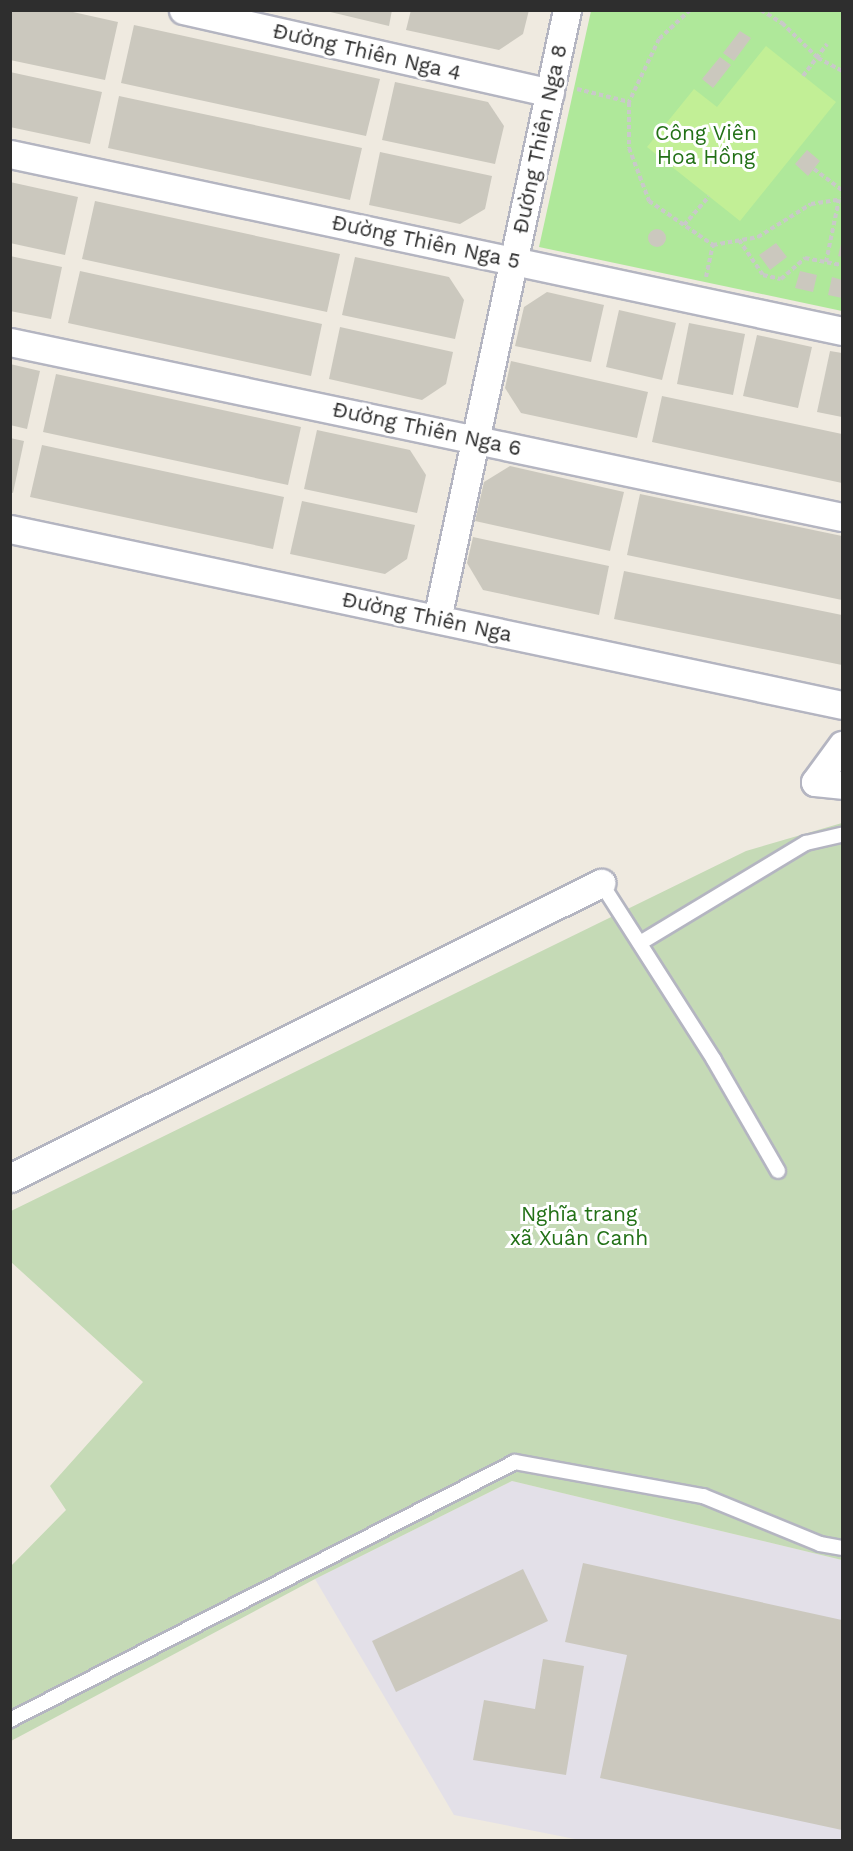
<!DOCTYPE html>
<meta charset="utf-8">
<style>
body{margin:0}
#map{position:relative;width:853px;height:1851px;overflow:hidden;background:#efeae0;font-family:"Work Sans",sans-serif}
div>[style]{position:absolute}
.industrial>*{inset:0;background:#e3e0e8}
.green>*{inset:0;background:#afe89a}
.cemetery>*{inset:0;background:#c5dab6}
.pitch>*{inset:0;background:#c2ef96}
.building>*{inset:0;background:#cbc8be}
.round{border-radius:50%}
.path>*{height:4px;margin-top:-2px;transform-origin:0;background:repeating-linear-gradient(90deg,#c9c9c9 0 4.5px,transparent 0 7.5px)}
.roads{filter:drop-shadow(2px 0 #b4b5c1) drop-shadow(-2px 0 #b4b5c1) drop-shadow(0 2px #b4b5c1) drop-shadow(0 -2px #b4b5c1)}
.lane>*{height:14px;margin:-7px;padding:0 7px;transform-origin:7px;border-radius:7px;background:#fff}
.street>*{height:27px;margin:-13.5px;padding:0 13.5px;transform-origin:13.5px;border-radius:13.5px;background:#fff}
span{translate:-50% -50%;white-space:nowrap;text-align:center;line-height:1.15;-webkit-text-stroke:6px #fff;paint-order:stroke}
.street-label{font-size:21px;color:#2e2e2e}
.park-label{font-size:21px;color:#237117}
.frame{position:absolute;inset:0;border:12px solid #2e2e2e;pointer-events:none}
</style>
<div id="map">
<div class="industrial">
<div style="clip-path:polygon(512px 1481px,842px 1560px,842px 1840px,580px 1840px,454px 1815px,315px 1579px)"></div>
</div>
<div class="green">
<div style="clip-path:polygon(591px 11px,842px 11px,842px 311px,539px 247px)"></div>
</div>
<div class="cemetery">
<div style="clip-path:polygon(842px 823px,842px 1560px,512px 1481px,315px 1579px,11px 1741px,11px 1566px,66px 1510px,50px 1486px,143px 1382px,11px 1262px,11px 1211px,746px 851px)"></div>
</div>
<div class="pitch">
<div style="clip-path:polygon(766px 46px,836px 102px,740px 221px,647px 147px,694px 89px,717px 107px)"></div>
</div>
<div class="building">
<div style="clip-path:polygon(10px 10px,64px 10px,118px 22px,105px 80px,10px 60px)"></div>
<div style="clip-path:polygon(322px 10px,392px 10px,389px 26px)"></div>
<div style="clip-path:polygon(411px 10px,529px 10px,523px 34px,499px 50px,406px 30px)"></div>
<div style="clip-path:polygon(134px 25px,380px 79px,366px 136px,121px 83px)"></div>
<div style="clip-path:polygon(740px 31px,751px 38px,734px 61px,723px 53px)"></div>
<div style="clip-path:polygon(720px 57px,731px 65px,713px 88px,702px 79px)"></div>
<div style="clip-path:polygon(10px 72px,102px 92px,90px 144px,10px 127px)"></div>
<div style="clip-path:polygon(395px 82px,488px 102px,504px 126px,495px 164px,382px 140px)"></div>
<div style="clip-path:polygon(119px 96px,362px 148px,350px 200px,108px 148px)"></div>
<div style="clip-path:polygon(807px 150px,820px 161px,808px 176px,795px 164px)"></div>
<div style="clip-path:polygon(380px 152px,492px 176px,485px 209px,460px 224px,369px 205px)"></div>
<div style="clip-path:polygon(10px 182px,78px 197px,65px 255px,10px 243px)"></div>
<div style="clip-path:polygon(95px 201px,340px 254px,327px 312px,82px 259px)"></div>
<div class="round" style="left:648px;top:229px;width:18px;height:18px"></div>
<div style="clip-path:polygon(842px 240px,842px 257px,838px 256px)"></div>
<div style="clip-path:polygon(776px 243px,787px 257px,770px 270px,759px 255px)"></div>
<div style="clip-path:polygon(10px 256px,62px 267px,51px 319px,10px 311px)"></div>
<div style="clip-path:polygon(355px 257px,449px 277px,464px 300px,455px 339px,342px 315px)"></div>
<div style="clip-path:polygon(80px 271px,322px 324px,311px 376px,68px 323px)"></div>
<div style="clip-path:polygon(800px 271px,817px 275px,813px 292px,795px 288px)"></div>
<div style="clip-path:polygon(832px 277px,842px 280px,842px 298px,828px 295px)"></div>
<div style="clip-path:polygon(547px 292px,604px 305px,591px 362px,515px 346px,524px 307px)"></div>
<div style="clip-path:polygon(619px 310px,676px 323px,662px 380px,606px 367px)"></div>
<div style="clip-path:polygon(689px 323px,745px 334px,733px 395px,677px 384px)"></div>
<div style="clip-path:polygon(340px 327px,453px 352px,446px 384px,422px 400px,329px 379px)"></div>
<div style="clip-path:polygon(757px 335px,812px 347px,798px 408px,743px 396px)"></div>
<div style="clip-path:polygon(830px 351px,842px 353px,842px 417px,817px 412px)"></div>
<div style="clip-path:polygon(511px 361px,648px 392px,637px 438px,521px 413px,505px 388px)"></div>
<div style="clip-path:polygon(10px 364px,40px 371px,27px 429px,10px 425px)"></div>
<div style="clip-path:polygon(56px 374px,301px 427px,288px 485px,43px 432px)"></div>
<div style="clip-path:polygon(662px 396px,842px 434px,842px 483px,652px 442px)"></div>
<div style="clip-path:polygon(317px 430px,410px 450px,426px 475px,417px 513px,304px 489px)"></div>
<div style="clip-path:polygon(10px 438px,24px 441px,13px 493px,10px 492px)"></div>
<div style="clip-path:polygon(42px 445px,284px 497px,273px 549px,30px 497px)"></div>
<div style="clip-path:polygon(510px 466px,624px 492px,610px 551px,475px 521px,484px 482px)"></div>
<div style="clip-path:polygon(640px 494px,842px 536px,842px 600px,627px 555px)"></div>
<div style="clip-path:polygon(302px 501px,415px 525px,407px 559px,385px 574px,290px 554px)"></div>
<div style="clip-path:polygon(473px 537px,609px 566px,599px 615px,483px 590px,467px 563px)"></div>
<div style="clip-path:polygon(624px 571px,842px 615px,842px 665px,614px 619px)"></div>
<div style="clip-path:polygon(583px 1563px,842px 1620px,842px 1830px,600px 1778px,627px 1655px,565px 1642px)"></div>
<div style="clip-path:polygon(523px 1569px,548px 1621px,396px 1692px,372px 1641px)"></div>
<div style="clip-path:polygon(543px 1659px,584px 1666px,566px 1775px,473px 1760px,484px 1700px,535px 1709px)"></div>
</div>
<div class="path">
<div style="left:690px;top:10px;width:42px;rotate:136.9deg"></div>
<div style="left:659px;top:39px;width:70px;rotate:115.5deg"></div>
<div style="left:629px;top:102px;width:46px;rotate:90deg"></div>
<div style="left:629px;top:148px;width:57px;rotate:69.3deg"></div>
<div style="left:649px;top:201px;width:78px;rotate:34.5deg"></div>
<div style="left:713px;top:245px;width:46px;rotate:-10.1deg"></div>
<div style="left:758px;top:237px;width:62px;rotate:-31.9deg"></div>
<div style="left:811px;top:204px;width:31px;rotate:-9deg"></div>
<div style="left:761px;top:10px;width:25px;rotate:32deg"></div>
<div style="left:782px;top:23px;width:50px;rotate:44.2deg"></div>
<div style="left:818px;top:58px;width:27px;rotate:28deg"></div>
<div style="left:803px;top:76px;width:40px;rotate:-53deg"></div>
<div style="left:577px;top:89px;width:54px;rotate:14deg"></div>
<div style="left:814px;top:169px;width:35px;rotate:37deg"></div>
<div style="left:684px;top:225px;width:38px;rotate:-49deg"></div>
<div style="left:739px;top:240px;width:42px;rotate:55.6deg"></div>
<div style="left:763px;top:275px;width:18px;rotate:13deg"></div>
<div style="left:781px;top:279px;width:32px;rotate:-41deg"></div>
<div style="left:805px;top:258px;width:38px;rotate:11deg"></div>
<div style="left:826px;top:262px;width:64px;rotate:-78.3deg"></div>
<div style="left:706px;top:277px;width:33px;rotate:-78deg"></div>
</div>
<div class="roads">
<div class="lane">
<div style="left:601px;top:883px;width:210px;rotate:57.4deg"></div>
<div style="left:714px;top:1060px;width:128px;rotate:60deg"></div>
<div style="left:640px;top:943px;width:194px;rotate:-31.1deg"></div>
<div style="left:806px;top:843px;width:37px;rotate:-13deg"></div>
<div style="left:10px;top:1720px;width:567px;rotate:-27.06deg"></div>
<div style="left:515px;top:1462px;width:191px;rotate:10.3deg"></div>
<div style="left:703px;top:1496px;width:126px;rotate:22.3deg"></div>
<div style="left:820px;top:1544px;width:22px;rotate:10deg"></div>
</div>
<div class="street">
<div style="left:183px;top:10px;width:376px;rotate:12.7deg"></div>
<div style="left:10px;top:154px;width:851px;rotate:12.01deg"></div>
<div style="left:10px;top:342px;width:850px;rotate:11.88deg"></div>
<div style="left:10px;top:529px;width:850px;rotate:11.94deg"></div>
<div style="left:437px;top:619px;width:623px;rotate:-77.95deg"></div>
<div style="left:815px;top:782px;width:46px;rotate:-53.9deg"></div>
<div style="left:815px;top:782px;width:27px;rotate:6deg"></div>
<div style="left:10px;top:1178px;width:661px;rotate:-26.53deg"></div>
</div>
</div>
<div class="street-label">
<span style="left:367px;top:52px;rotate:13deg">Đường Thiên Nga 4</span>
<span style="left:540px;top:139px;rotate:-78deg">Đường Thiên Nga 8</span>
<span style="left:426px;top:242px;rotate:12deg">Đường Thiên Nga 5</span>
<span style="left:427px;top:429px;rotate:12deg">Đường Thiên Nga 6</span>
<span style="left:427px;top:617px;rotate:12deg">Đường Thiên Nga</span>
</div>
<div class="park-label">
<span style="left:706px;top:145px">Công Viên<br>Hoa Hồng</span>
<span style="left:579px;top:1226px">Nghĩa trang<br>xã Xuân Canh</span>
</div>
<div class="frame"></div>
</div>
